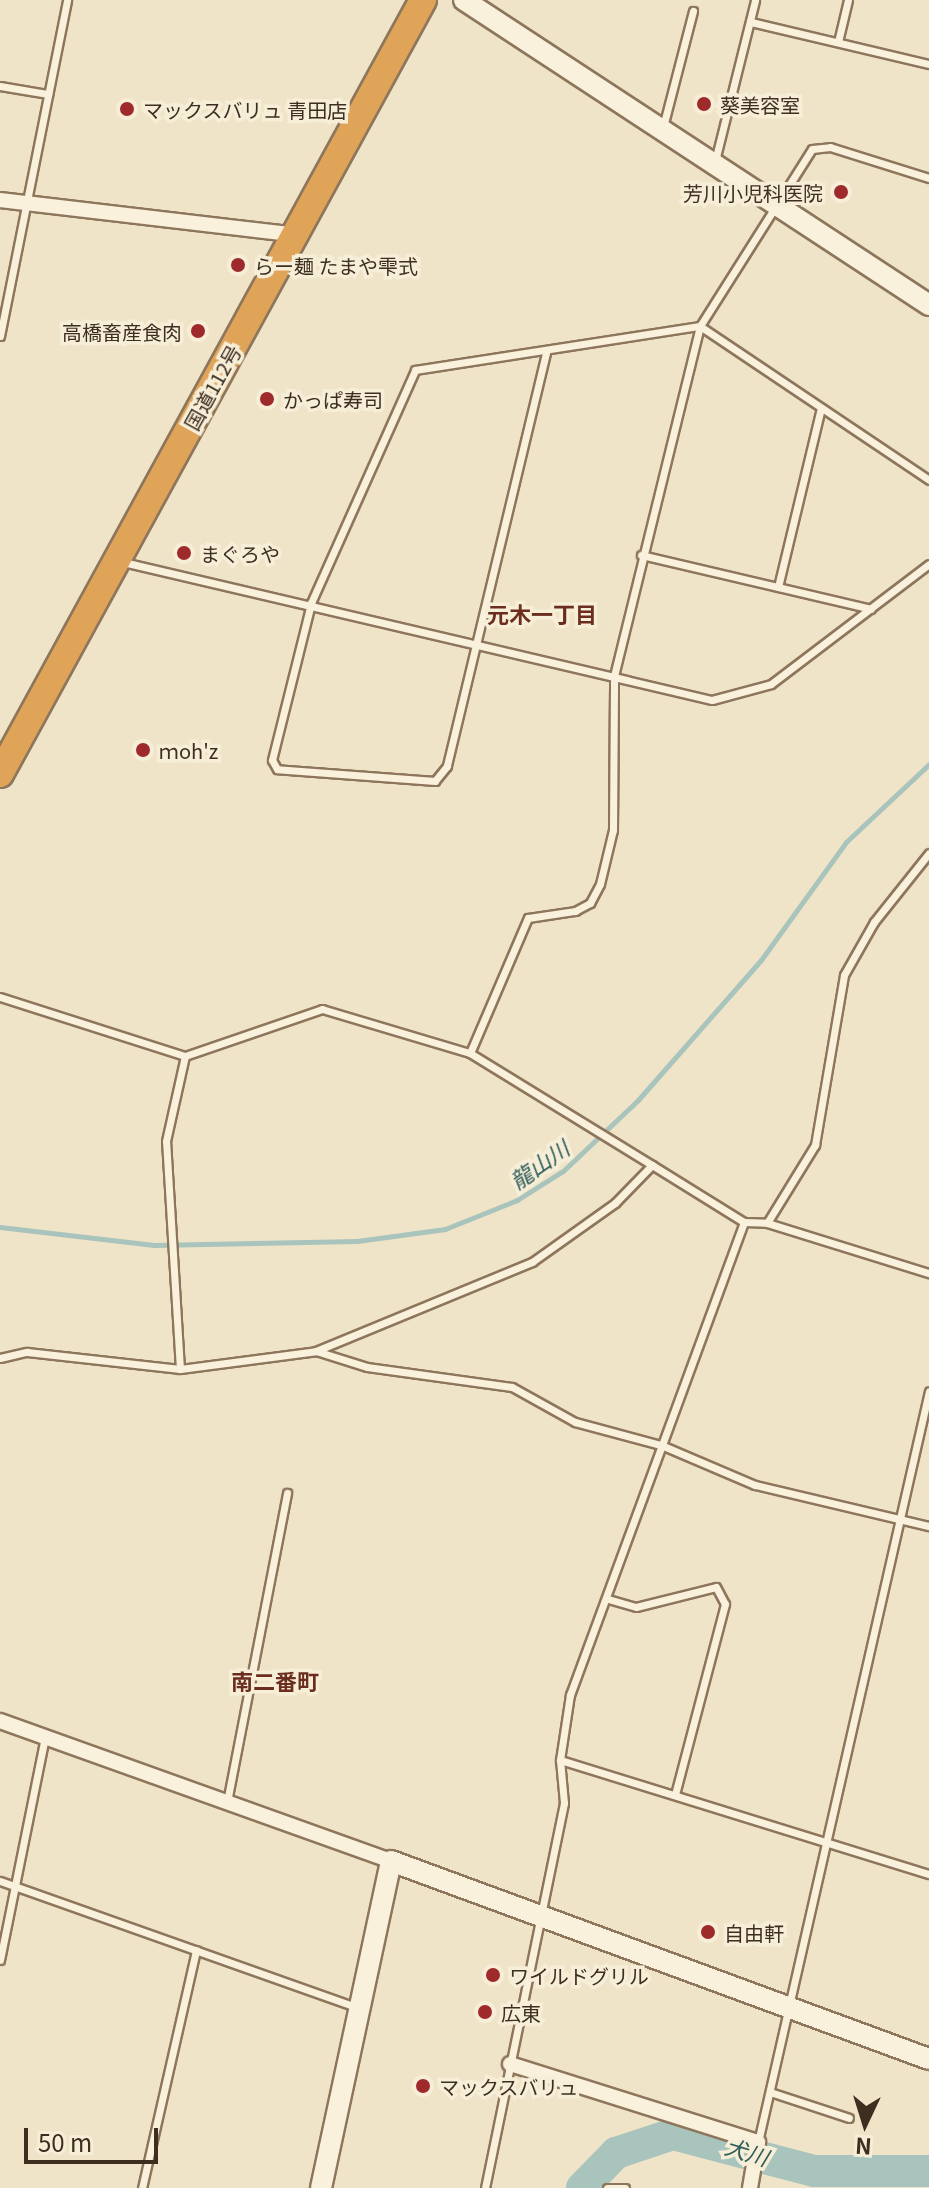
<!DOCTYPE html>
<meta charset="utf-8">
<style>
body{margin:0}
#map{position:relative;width:929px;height:2188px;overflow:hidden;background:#f0e4c8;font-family:Georgia,"Noto Sans JP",serif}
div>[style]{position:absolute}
.stream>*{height:5px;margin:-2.5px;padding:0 2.5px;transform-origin:2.5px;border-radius:2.5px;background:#a9c4bc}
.river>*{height:32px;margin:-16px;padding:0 16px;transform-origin:16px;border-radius:16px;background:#a9c4bc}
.roads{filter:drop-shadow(2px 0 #8d765c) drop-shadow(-2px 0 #8d765c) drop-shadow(0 2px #8d765c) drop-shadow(0 -2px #8d765c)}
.lane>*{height:7px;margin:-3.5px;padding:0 3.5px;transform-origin:3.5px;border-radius:3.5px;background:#faf1dc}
.street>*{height:14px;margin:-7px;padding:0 7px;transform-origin:7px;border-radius:7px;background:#faf1dc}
.secondary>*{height:20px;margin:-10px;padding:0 10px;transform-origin:10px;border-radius:10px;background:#faf1dc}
.highway>*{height:26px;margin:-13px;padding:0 13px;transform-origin:13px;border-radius:13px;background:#e0a458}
.dots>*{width:22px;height:22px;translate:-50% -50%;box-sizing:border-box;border:4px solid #f7eed8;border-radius:50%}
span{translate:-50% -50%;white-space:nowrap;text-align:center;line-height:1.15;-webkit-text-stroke:7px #f7eed8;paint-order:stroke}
.poi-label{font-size:20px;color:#3d2e20}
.left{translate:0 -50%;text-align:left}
.right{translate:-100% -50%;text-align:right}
.street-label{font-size:20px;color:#3d2e20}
.neighbourhood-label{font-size:22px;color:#6b2e1e;font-weight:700}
.water-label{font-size:22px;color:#2f5d5a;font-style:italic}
.north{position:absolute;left:825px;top:2084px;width:80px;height:80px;-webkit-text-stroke:6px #f7eed8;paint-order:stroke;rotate:184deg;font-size:22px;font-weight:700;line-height:32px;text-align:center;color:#3d2e20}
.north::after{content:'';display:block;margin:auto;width:28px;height:36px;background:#3d2e20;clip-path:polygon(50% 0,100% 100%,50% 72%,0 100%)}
.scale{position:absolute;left:24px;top:2128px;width:134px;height:36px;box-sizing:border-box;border:4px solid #3d2e20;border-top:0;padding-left:10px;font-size:24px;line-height:28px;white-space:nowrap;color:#3d2e20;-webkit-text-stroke:6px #f7eed8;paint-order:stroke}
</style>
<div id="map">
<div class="stream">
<div style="left:0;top:1227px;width:155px;rotate:6.7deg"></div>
<div style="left:154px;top:1245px;width:203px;rotate:-1.1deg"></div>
<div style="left:357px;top:1241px;width:89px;rotate:-7.8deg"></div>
<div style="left:445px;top:1229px;width:78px;rotate:-21.9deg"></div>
<div style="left:517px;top:1200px;width:54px;rotate:-32.2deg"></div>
<div style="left:563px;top:1171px;width:103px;rotate:-43.4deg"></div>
<div style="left:638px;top:1100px;width:186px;rotate:-48.7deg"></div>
<div style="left:761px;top:960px;width:145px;rotate:-54.2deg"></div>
<div style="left:846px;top:842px;width:114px;rotate:-43.2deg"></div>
</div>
<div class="river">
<div style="left:582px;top:2188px;width:49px;rotate:-45.8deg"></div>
<div style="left:616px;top:2153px;width:60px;rotate:-18.4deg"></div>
<div style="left:673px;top:2134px;width:146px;rotate:14.7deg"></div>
<div style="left:814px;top:2171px;width:115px"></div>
</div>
<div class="roads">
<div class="lane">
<div style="left:751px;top:22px;width:183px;rotate:13.3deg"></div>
<div style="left:838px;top:42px;width:43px;rotate:-76.6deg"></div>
<div style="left:0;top:86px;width:49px;rotate:9.5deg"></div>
<div style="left:663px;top:127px;width:120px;rotate:-75.5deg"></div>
<div style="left:715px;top:161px;width:166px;rotate:-76deg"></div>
<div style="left:0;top:336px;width:343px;rotate:-78.7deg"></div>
<div style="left:546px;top:353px;width:425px;rotate:103.5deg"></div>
<div style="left:447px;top:766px;width:19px;rotate:129deg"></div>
<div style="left:435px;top:781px;width:158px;rotate:-175.7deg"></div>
<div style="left:277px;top:769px;width:10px;rotate:-119deg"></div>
<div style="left:272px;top:760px;width:162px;rotate:-76deg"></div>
<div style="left:311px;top:603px;width:255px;rotate:-65.9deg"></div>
<div style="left:415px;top:370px;width:288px;rotate:-8.8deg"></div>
<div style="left:700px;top:326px;width:276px;rotate:33.9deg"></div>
<div style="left:641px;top:555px;width:236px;rotate:13.2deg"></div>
<div style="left:123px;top:562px;width:605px;rotate:13.19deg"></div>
<div style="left:712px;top:700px;width:61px;rotate:-15.2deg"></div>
<div style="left:771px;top:684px;width:198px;rotate:-37.2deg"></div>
<div style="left:778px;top:587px;width:184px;rotate:-76.5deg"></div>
<div style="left:0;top:997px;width:194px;rotate:17.7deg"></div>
<div style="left:185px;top:1056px;width:145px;rotate:-18.9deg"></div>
<div style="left:322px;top:1009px;width:154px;rotate:16.6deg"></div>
<div style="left:470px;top:1053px;width:214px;rotate:31.6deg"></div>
<div style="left:470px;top:1053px;width:147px;rotate:-66.8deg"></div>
<div style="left:528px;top:918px;width:48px;rotate:-8.5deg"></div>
<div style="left:575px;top:911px;width:17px;rotate:-28deg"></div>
<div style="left:590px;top:903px;width:21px;rotate:-62deg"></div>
<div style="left:600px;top:884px;width:56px;rotate:-76.5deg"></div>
<div style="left:613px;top:830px;width:154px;rotate:-89.6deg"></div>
<div style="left:614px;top:676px;width:360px;rotate:-76.2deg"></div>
<div style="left:700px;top:326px;width:209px;rotate:-57.7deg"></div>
<div style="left:812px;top:149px;width:18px;rotate:-6deg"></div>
<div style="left:830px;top:147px;width:104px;rotate:17.4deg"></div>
<div style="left:767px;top:1223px;width:170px;rotate:17.2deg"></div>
<div style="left:316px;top:1351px;width:53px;rotate:17.4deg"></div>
<div style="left:367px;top:1367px;width:146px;rotate:7.9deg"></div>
<div style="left:512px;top:1387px;width:72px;rotate:29.1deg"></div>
<div style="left:575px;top:1422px;width:89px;rotate:15deg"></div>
<div style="left:661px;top:1445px;width:102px;rotate:23.1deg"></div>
<div style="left:755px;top:1485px;width:179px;rotate:13.3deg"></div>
<div style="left:0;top:1358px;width:28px;rotate:-13deg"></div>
<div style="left:27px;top:1352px;width:154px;rotate:6.3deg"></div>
<div style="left:180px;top:1369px;width:228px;rotate:-93.5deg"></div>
<div style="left:166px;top:1141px;width:87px;rotate:-77.4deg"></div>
<div style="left:180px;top:1369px;width:137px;rotate:-7.5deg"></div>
<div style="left:316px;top:1351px;width:234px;rotate:-22.4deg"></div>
<div style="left:532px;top:1262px;width:102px;rotate:-35.4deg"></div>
<div style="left:615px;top:1203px;width:53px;rotate:-45.8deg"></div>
<div style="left:652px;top:1165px;width:108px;rotate:31.8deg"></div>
<div style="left:608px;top:1599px;width:29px;rotate:16deg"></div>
<div style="left:636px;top:1607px;width:82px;rotate:-14deg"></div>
<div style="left:716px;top:1587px;width:19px;rotate:62deg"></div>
<div style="left:725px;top:1604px;width:197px;rotate:104.7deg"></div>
<div style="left:560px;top:1760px;width:386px;rotate:17.2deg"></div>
<div style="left:227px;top:1802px;width:315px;rotate:-79deg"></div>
<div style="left:0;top:1881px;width:380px;rotate:19.5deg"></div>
<div style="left:0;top:1960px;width:227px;rotate:-78.6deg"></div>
<div style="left:770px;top:2092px;width:83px;rotate:18.2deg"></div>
<div style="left:758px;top:2142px;width:770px;rotate:-77.17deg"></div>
<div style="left:142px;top:2188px;width:244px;rotate:-77.2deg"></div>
<div style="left:485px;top:2188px;width:393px;rotate:-78.4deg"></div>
<div style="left:564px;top:1803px;width:43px;rotate:-95.3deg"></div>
<div style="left:560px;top:1760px;width:66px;rotate:-81.3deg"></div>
<div style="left:570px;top:1695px;width:504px;rotate:-69.8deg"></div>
<div style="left:744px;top:1222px;width:23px;rotate:2deg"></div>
<div style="left:767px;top:1223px;width:92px;rotate:-58.4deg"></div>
<div style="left:815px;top:1145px;width:172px;rotate:-80.3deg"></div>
<div style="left:844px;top:975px;width:61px;rotate:-60.5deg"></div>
<div style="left:874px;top:922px;width:88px;rotate:-51.4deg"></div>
<div style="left:607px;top:2188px;width:18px"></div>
</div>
<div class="street">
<div style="left:0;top:200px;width:298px;rotate:6.7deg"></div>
<div style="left:0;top:1721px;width:415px;rotate:19.7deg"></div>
<div style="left:510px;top:2064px;width:260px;rotate:17.5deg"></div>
<div style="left:758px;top:2142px;width:47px;rotate:99.9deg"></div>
</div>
<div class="secondary">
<div style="left:464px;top:0;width:556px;rotate:33.26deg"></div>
<div style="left:321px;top:2188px;width:334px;rotate:-77.9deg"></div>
<div style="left:391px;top:1861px;width:573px;rotate:20.21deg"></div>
</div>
<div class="highway">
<div style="left:0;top:774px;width:882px;rotate:-61.34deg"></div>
</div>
</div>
<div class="dots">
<div style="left:704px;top:104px;background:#9e2a2b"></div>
<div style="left:127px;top:109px;background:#9e2a2b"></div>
<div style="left:841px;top:192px;background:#9e2a2b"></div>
<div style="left:238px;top:265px;background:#9e2a2b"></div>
<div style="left:198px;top:331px;background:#9e2a2b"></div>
<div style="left:267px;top:399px;background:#9e2a2b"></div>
<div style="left:184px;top:553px;background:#9e2a2b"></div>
<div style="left:143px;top:750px;background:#9e2a2b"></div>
<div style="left:708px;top:1932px;background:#9e2a2b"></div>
<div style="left:493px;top:1975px;background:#9e2a2b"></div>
<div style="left:485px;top:2012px;background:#9e2a2b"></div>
<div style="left:423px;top:2086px;background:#9e2a2b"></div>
</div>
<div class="poi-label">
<span class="left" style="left:720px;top:104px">葵美容室</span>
<span class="left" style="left:143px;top:109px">マックスバリュ 青田店</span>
<span class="right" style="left:823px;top:192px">芳川小児科医院</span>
<span class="left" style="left:254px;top:265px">らー麺 たまや雫式</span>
<span class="right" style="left:182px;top:331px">高橋畜産食肉</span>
<span class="left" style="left:283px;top:399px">かっぱ寿司</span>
<span class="left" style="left:200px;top:553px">まぐろや</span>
<span class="left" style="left:159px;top:750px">ｍoh'z</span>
<span class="left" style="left:724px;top:1932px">自由軒</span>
<span class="left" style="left:509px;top:1975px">ワイルドグリル</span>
<span class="left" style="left:501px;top:2012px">広東</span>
<span class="left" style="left:439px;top:2086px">マックスバリュ</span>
</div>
<div class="street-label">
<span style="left:212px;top:387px;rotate:-61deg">国道112号</span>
</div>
<div class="neighbourhood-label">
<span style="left:542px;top:614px">元木一丁目</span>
<span style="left:275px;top:1681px">南二番町</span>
</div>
<div class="water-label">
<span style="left:539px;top:1164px;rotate:-35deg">龍山川</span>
<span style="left:747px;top:2151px;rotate:17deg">犬川</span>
</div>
<div class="north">N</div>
<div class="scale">50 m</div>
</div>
